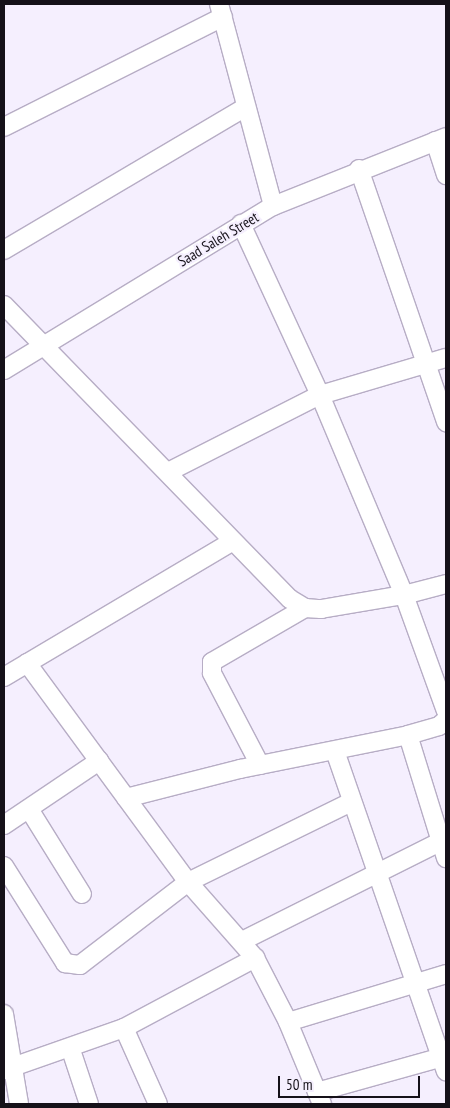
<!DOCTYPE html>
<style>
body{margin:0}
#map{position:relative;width:450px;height:1108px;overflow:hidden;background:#f5effe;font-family:"PT Sans Narrow",sans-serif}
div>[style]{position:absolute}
.roads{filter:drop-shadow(1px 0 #b7adc5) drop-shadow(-1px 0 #b7adc5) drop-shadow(0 1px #b7adc5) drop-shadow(0 -1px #b7adc5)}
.street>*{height:18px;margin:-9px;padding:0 9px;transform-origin:9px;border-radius:9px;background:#fff}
span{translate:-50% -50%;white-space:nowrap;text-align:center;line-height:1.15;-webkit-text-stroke:4.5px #f5effe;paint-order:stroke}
.street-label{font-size:15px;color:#151119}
.frame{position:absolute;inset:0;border:5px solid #151119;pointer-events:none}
.scale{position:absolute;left:278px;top:1076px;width:142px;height:22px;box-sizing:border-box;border:2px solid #151119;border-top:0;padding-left:6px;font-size:15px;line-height:18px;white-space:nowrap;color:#151119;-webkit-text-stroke:4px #f5effe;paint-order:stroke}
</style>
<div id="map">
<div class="roads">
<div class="street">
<div style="left:219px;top:4px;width:209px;rotate:75deg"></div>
<div style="left:4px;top:127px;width:245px;rotate:-26.7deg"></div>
<div style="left:435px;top:141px;width:36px;rotate:72deg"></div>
<div style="left:359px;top:169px;width:268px;rotate:71deg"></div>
<div style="left:241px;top:224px;width:188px;rotate:65.2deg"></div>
<div style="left:320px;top:395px;width:217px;rotate:67.2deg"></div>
<div style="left:404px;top:595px;width:123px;rotate:70.1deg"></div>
<div style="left:4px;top:250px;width:281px;rotate:-30.6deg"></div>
<div style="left:4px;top:305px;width:410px;rotate:45.8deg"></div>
<div style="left:290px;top:599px;width:17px;rotate:31deg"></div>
<div style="left:305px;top:608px;width:16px;rotate:4deg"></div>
<div style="left:321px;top:609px;width:84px;rotate:-9.6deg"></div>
<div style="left:404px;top:595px;width:43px;rotate:-14.7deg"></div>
<div style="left:4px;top:370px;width:315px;rotate:-31.4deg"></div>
<div style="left:273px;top:206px;width:186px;rotate:-21.7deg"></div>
<div style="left:168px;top:472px;width:170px;rotate:-26.9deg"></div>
<div style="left:320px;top:395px;width:131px;rotate:-16.4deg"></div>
<div style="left:27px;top:663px;width:272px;rotate:53.7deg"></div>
<div style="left:188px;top:882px;width:101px;rotate:48.6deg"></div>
<div style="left:255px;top:958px;width:72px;rotate:62.7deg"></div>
<div style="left:288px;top:1022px;width:89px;rotate:67.5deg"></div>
<div style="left:4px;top:677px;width:264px;rotate:-30.7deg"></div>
<div style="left:408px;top:735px;width:129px;rotate:72.8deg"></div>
<div style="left:335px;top:751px;width:339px;rotate:70.9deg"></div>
<div style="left:260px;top:765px;width:104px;rotate:-117.6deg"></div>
<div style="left:212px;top:673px;width:11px;rotate:-90deg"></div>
<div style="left:212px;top:662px;width:108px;rotate:-30.1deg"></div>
<div style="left:126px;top:798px;width:118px;rotate:-14.3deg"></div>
<div style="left:240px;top:769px;width:171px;rotate:-11.4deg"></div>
<div style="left:408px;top:735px;width:32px;rotate:-16deg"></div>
<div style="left:439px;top:726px;width:9px;rotate:-41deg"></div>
<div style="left:29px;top:809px;width:100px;rotate:58.1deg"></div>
<div style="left:4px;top:825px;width:115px;rotate:-34deg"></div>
<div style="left:4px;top:866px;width:115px;rotate:57.8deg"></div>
<div style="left:65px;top:963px;width:15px;rotate:8deg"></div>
<div style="left:80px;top:965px;width:136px;rotate:-37.5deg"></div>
<div style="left:188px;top:882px;width:182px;rotate:-26.1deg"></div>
<div style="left:242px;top:941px;width:228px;rotate:-26.6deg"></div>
<div style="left:4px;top:1014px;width:91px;rotate:80.5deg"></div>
<div style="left:288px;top:1022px;width:165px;rotate:-16.9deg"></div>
<div style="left:124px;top:1028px;width:83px;rotate:65.9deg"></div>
<div style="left:71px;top:1050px;width:57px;rotate:71.6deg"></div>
<div style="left:4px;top:1070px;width:127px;rotate:-19.3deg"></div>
<div style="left:124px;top:1028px;width:149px;rotate:-28.1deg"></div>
<div style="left:317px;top:1092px;width:134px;rotate:-15.6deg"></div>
</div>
</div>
<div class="street-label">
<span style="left:218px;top:239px;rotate:-31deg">Saad Saleh Street</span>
</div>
<div class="frame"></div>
<div class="scale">50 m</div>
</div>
